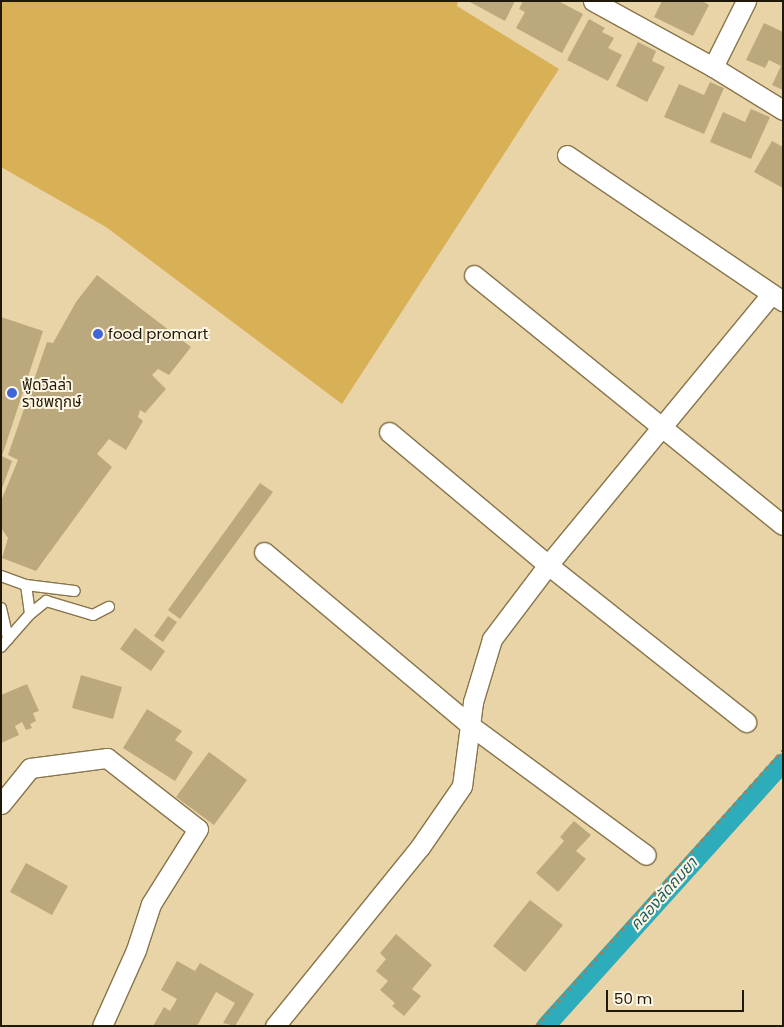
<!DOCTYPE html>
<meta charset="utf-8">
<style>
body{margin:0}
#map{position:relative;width:784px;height:1027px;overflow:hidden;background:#e9d4a7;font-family:Poppins,"Noto Sans Thai",sans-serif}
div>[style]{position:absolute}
.green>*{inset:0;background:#d8b157}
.canal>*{height:19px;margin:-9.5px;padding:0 9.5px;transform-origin:9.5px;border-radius:9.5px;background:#2dadbb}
.building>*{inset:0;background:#bca87d}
.path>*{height:3px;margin-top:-1.5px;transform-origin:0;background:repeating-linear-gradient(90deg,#938463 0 4px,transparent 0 8px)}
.roads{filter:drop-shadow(1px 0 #88754b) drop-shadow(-1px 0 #88754b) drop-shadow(0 1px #88754b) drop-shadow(0 -1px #88754b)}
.lane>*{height:10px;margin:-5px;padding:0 5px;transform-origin:5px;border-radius:5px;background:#fff}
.street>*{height:19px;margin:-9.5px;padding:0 9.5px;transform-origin:9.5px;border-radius:9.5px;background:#fff}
.dots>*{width:14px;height:14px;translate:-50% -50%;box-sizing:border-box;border:2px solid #fff6e4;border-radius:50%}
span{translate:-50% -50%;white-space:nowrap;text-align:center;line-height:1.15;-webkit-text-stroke:4px #fff6e4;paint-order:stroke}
.poi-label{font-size:15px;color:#211908}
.left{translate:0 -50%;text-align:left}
.water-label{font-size:16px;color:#1b5e65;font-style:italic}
.frame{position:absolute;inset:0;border:2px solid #211908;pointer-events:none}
.scale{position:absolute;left:606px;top:990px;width:138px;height:22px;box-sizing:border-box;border:2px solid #211908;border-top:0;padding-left:6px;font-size:15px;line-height:18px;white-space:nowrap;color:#211908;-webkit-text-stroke:4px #fff6e4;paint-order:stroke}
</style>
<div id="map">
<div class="green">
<div style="clip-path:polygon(1px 1px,458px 1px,457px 6px,559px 69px,342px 404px,106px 227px,1px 167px)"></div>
</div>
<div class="canal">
<div style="left:545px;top:1026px;width:355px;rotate:-48deg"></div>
</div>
<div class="building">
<div style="clip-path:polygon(468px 1px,515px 1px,505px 21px)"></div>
<div style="clip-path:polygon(523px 1px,558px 1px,583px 14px,562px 53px,516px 28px,525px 12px,519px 9px)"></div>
<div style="clip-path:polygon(662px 1px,702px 1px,709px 5px,693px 36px,654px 17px)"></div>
<div style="clip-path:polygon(589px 19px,605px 28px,602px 32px,614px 38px,608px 48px,622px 55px,608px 81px,567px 60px)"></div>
<div style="clip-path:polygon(764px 23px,783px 32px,783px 90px,772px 85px,781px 66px,769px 60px,765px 68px,746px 60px)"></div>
<div style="clip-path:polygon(638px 42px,656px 51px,652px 61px,665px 67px,647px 102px,616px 86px)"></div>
<div style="clip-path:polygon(710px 82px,724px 88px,704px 134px,664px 117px,679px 84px,704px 95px)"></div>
<div style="clip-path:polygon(751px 109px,770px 117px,751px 159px,710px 142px,723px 112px,745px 122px)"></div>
<div style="clip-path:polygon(772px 141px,783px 147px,783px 188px,754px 172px)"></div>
<div style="clip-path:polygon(97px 275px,191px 347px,169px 375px,158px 369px,152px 375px,166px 389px,145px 413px,140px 410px,138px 417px,143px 421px,126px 450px,109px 439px,97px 454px,112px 467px,36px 571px,2px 558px,8px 538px,1px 528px,1px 501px,18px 460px,8px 455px,47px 342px,53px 343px,76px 302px)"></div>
<div style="clip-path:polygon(1px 317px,43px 331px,2px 456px,12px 461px,1px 491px)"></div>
<div style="clip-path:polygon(260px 483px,273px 492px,180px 619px,168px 610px)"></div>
<div style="clip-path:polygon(168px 616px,177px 622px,163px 642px,154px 636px)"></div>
<div style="clip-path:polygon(135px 628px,165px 651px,151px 671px,120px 649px)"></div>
<div style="clip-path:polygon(81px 675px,122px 687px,113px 719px,72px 708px)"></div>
<div style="clip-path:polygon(27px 684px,39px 711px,33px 713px,36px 721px,30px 724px,32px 728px,26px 730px,22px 722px,15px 726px,19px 735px,1px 743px,1px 695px)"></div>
<div style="clip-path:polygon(147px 709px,182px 731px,175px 740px,193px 752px,175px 781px,123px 748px)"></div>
<div style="clip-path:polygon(209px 752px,247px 780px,214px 825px,176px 797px)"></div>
<div style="clip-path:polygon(574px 821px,591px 835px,576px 851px,586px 859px,558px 892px,536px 873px,564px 841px,560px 837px)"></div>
<div style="clip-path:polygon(26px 863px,68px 886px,52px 915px,10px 892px)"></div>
<div style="clip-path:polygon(530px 900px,563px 925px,525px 972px,493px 946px)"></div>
<div style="clip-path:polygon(396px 934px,432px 965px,412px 989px,421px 996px,404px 1016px,392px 1006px,395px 1003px,380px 990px,388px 981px,376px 971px,386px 959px,380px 953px)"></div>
<div style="clip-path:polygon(177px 961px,195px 971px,200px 963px,254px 994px,235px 1026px,223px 1023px,235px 1003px,216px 992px,197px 1026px,153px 1026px,164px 1007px,170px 1011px,177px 999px,161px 990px)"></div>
</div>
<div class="path">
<div style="left:536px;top:1026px;width:370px;rotate:-48.2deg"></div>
</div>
<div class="roads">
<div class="lane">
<div style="left:1px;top:576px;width:27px;rotate:20deg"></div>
<div style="left:26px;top:585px;width:49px;rotate:7deg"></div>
<div style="left:26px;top:585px;width:29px;rotate:82deg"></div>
<div style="left:1px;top:608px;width:32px;rotate:77deg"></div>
<div style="left:1px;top:647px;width:44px;rotate:-48.7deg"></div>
<div style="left:30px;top:614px;width:21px;rotate:-39deg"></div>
<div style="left:46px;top:601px;width:49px;rotate:16.6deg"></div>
<div style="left:93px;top:615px;width:18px;rotate:-27deg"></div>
</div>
<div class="street">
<div style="left:593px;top:1px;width:137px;rotate:28.8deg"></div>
<div style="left:713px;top:67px;width:82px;rotate:31.6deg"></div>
<div style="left:713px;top:67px;width:74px;rotate:-63.4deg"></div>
<div style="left:567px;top:155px;width:261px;rotate:34.1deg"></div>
<div style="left:474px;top:275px;width:397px;rotate:39deg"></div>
<div style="left:389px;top:432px;width:207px;rotate:39.9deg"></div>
<div style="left:548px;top:565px;width:253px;rotate:38.4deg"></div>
<div style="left:264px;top:552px;width:270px;rotate:40deg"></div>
<div style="left:471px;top:726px;width:217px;rotate:36.4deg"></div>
<div style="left:1px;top:804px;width:46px;rotate:-51.1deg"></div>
<div style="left:30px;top:768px;width:78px;rotate:-7.4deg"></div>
<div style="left:107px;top:758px;width:115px;rotate:38deg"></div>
<div style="left:198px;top:829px;width:89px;rotate:122.1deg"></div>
<div style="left:151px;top:904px;width:48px;rotate:108.1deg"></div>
<div style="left:136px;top:950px;width:83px;rotate:114.1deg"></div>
<div style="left:275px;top:1026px;width:230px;rotate:-51deg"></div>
<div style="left:420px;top:847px;width:74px;rotate:-55.5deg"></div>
<div style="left:462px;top:786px;width:85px;rotate:-82.5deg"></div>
<div style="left:473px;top:702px;width:66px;rotate:-73.2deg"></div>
<div style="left:492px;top:639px;width:93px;rotate:-52.9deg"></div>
<div style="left:548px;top:565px;width:351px;rotate:-50.5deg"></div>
</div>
</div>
<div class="dots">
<div style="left:98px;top:334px;background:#3f66d8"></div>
<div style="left:12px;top:393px;background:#3f66d8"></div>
</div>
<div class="poi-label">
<span class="left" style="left:108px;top:334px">food promart</span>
<span class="left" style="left:22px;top:393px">ฟู้ดวิลล่า<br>ราชพฤกษ์</span>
</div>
<div class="water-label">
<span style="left:664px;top:894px;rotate:-48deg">คลองลัดถมยา</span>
</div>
<div class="frame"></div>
<div class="scale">50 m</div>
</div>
